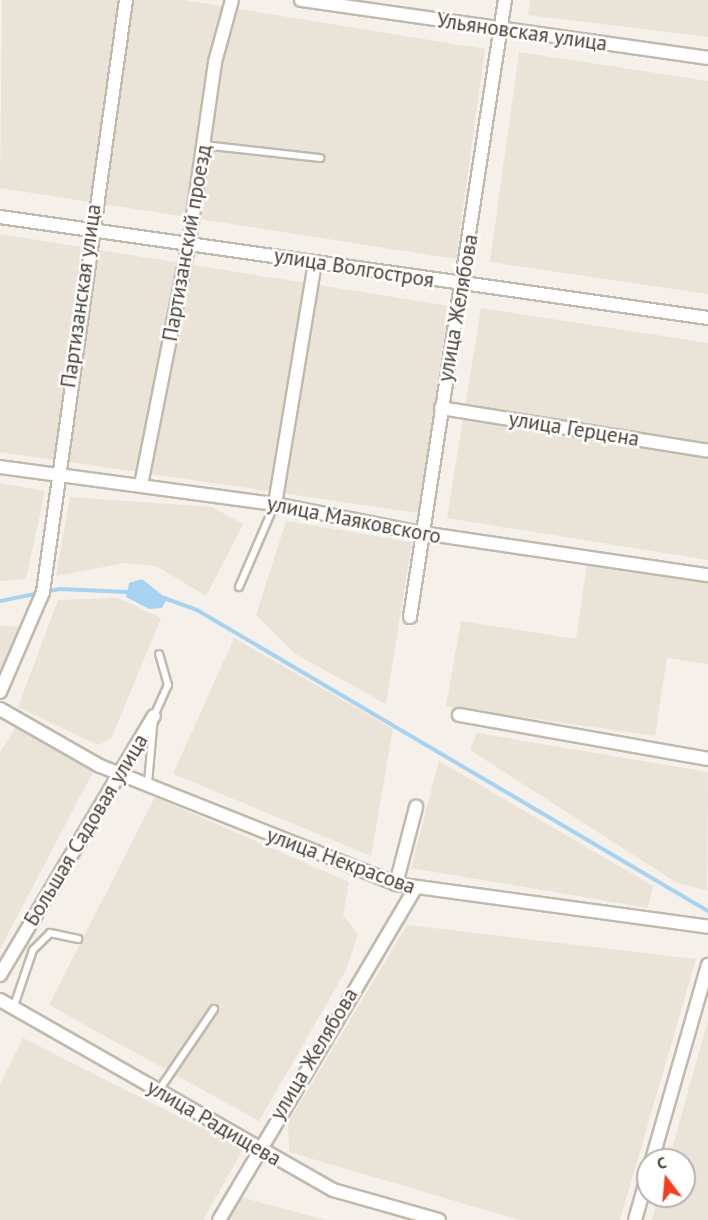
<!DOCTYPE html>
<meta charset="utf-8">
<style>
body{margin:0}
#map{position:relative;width:708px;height:1220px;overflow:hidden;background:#f5f1ea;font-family:"PT Sans",sans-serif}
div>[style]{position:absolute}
.residential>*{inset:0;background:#e9e3d8}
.water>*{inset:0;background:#a8d3f0}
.stream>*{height:4px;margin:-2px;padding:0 2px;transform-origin:2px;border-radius:2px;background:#a8d3f0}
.roads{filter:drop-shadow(2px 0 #c0b9ad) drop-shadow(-2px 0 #c0b9ad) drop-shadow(0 2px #c0b9ad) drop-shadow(0 -2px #c0b9ad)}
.service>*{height:6px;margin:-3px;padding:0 3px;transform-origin:3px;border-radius:3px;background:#fff}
.minor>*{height:12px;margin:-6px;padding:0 6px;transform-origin:6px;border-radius:6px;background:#fff}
span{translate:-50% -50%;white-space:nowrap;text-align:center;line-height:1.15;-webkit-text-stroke:5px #fff;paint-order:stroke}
.street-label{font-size:21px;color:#494238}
.north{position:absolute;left:636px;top:1148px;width:60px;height:60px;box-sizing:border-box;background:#fff;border:2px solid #b6b3af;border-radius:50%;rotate:344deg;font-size:16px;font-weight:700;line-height:24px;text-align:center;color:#494238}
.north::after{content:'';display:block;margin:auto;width:21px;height:27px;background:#f73d1f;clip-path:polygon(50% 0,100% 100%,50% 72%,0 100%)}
</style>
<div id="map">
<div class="residential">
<div style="clip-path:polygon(2px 0,184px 0,485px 49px,456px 259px,0 188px)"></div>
<div style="clip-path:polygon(530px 0,708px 0,708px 37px,528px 15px)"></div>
<div style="clip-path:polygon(519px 52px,708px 81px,708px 294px,490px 262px)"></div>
<div style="clip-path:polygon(0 234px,449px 306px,418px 513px,0 452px)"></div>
<div style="clip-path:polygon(481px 308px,708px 343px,708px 560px,447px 518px)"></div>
<div style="clip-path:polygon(0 483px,45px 491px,26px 579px,0 581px)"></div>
<div style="clip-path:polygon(70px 497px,212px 507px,243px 524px,206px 596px,156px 566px,125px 563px,56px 576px)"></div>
<div style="clip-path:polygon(286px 521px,412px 542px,386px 704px,294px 653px,256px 615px)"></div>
<div style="clip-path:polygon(588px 558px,708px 576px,708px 664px,667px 658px,655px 736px,446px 706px,461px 621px,576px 639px)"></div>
<div style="clip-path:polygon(118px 598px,161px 618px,111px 739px,98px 745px,18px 707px,58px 600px)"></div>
<div style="clip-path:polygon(0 626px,25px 627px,0 674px)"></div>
<div style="clip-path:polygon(234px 638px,393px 729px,371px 856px,173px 774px)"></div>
<div style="clip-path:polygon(17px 725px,94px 770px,0 949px,0 752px)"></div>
<div style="clip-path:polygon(477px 733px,708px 772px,707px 890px,677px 883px,470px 750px)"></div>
<div style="clip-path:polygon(439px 761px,653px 886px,648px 908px,411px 868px)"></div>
<div style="clip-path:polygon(155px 797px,349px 882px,343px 915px,358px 934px,346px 970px,259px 1121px,49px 1005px)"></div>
<div style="clip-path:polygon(407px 925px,696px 959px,620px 1220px,519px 1220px,289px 1152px,288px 1123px)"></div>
<div style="clip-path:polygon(708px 1020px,708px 1220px,652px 1220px,658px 1196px,684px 1196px,684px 1160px,669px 1160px)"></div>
<div style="clip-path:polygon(23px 1038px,243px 1149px,203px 1220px,0 1220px,0 1084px)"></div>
<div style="clip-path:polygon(237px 1196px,325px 1220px,226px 1220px)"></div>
</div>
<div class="water">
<div style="clip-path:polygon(142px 579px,167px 599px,162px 608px,149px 609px,126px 597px,129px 583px)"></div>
</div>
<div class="stream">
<div style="left:164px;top:598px;width:35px;rotate:20deg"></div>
<div style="left:197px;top:610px;width:593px;rotate:30.5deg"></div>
<div style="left:0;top:601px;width:61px;rotate:-11.3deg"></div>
<div style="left:60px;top:589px;width:67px;rotate:2.6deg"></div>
</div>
<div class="roads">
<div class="service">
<div style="left:204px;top:145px;width:117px;rotate:6.4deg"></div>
<div style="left:239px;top:587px;width:90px;rotate:-66.6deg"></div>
<div style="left:148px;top:783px;width:67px;rotate:-84.9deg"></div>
<div style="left:154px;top:716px;width:34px;rotate:-66deg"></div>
<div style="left:168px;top:685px;width:32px;rotate:-106deg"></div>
<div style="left:14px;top:1006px;width:59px;rotate:-71.3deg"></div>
<div style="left:33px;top:950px;width:24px;rotate:-45deg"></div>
<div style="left:50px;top:933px;width:29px;rotate:12deg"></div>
<div style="left:159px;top:1090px;width:98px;rotate:-55.8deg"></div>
</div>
<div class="minor">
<div style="left:301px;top:0;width:411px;rotate:8.1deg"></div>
<div style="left:0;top:217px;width:715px;rotate:8.12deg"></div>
<div style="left:441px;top:408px;width:270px;rotate:9.1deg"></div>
<div style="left:0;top:467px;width:277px;rotate:7.7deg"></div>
<div style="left:275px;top:504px;width:150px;rotate:11.2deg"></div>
<div style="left:422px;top:533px;width:289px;rotate:8.4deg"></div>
<div style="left:141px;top:485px;width:247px;rotate:-78.8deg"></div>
<div style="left:189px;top:243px;width:183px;rotate:-81.8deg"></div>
<div style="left:215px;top:62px;width:64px;rotate:-74.7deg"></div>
<div style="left:275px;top:504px;width:245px;rotate:-80.6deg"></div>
<div style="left:410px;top:617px;width:624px;rotate:-81.25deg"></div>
<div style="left:0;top:692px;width:109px;rotate:-66.7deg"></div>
<div style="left:43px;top:592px;width:598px;rotate:-82.02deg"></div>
<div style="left:0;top:709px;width:115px;rotate:29.7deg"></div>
<div style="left:100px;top:766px;width:319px;rotate:21.7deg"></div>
<div style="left:396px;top:884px;width:315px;rotate:7.8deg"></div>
<div style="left:459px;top:715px;width:253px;rotate:10deg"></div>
<div style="left:396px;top:884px;width:80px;rotate:-75.4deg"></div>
<div style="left:0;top:975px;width:301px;rotate:-59.3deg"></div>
<div style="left:0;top:1000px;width:383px;rotate:29.7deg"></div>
<div style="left:333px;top:1190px;width:110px;rotate:15.8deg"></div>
<div style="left:652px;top:1160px;width:203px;rotate:-74deg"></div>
<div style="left:219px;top:1220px;width:383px;rotate:-59.4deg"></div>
<div style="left:635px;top:1220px;width:48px;rotate:-74.2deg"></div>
</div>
</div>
<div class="street-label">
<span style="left:522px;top:32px;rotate:8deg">Ульяновская улица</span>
<span style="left:187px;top:243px;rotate:-80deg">Партизанский проезд</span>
<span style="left:354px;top:268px;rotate:9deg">улица Волгостроя</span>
<span style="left:81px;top:296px;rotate:-82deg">Партизанская улица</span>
<span style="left:458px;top:308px;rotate:-80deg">улица Желябова</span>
<span style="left:574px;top:429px;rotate:9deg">улица Герцена</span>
<span style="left:354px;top:520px;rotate:11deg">улица Маяковского</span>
<span style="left:86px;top:830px;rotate:-59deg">Большая Садовая улица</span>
<span style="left:341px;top:861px;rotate:20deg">улица Некрасова</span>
<span style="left:314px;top:1054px;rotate:-59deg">улица Желябова</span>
<span style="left:214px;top:1123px;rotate:30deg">улица Радищева</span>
</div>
<div class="north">С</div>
</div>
